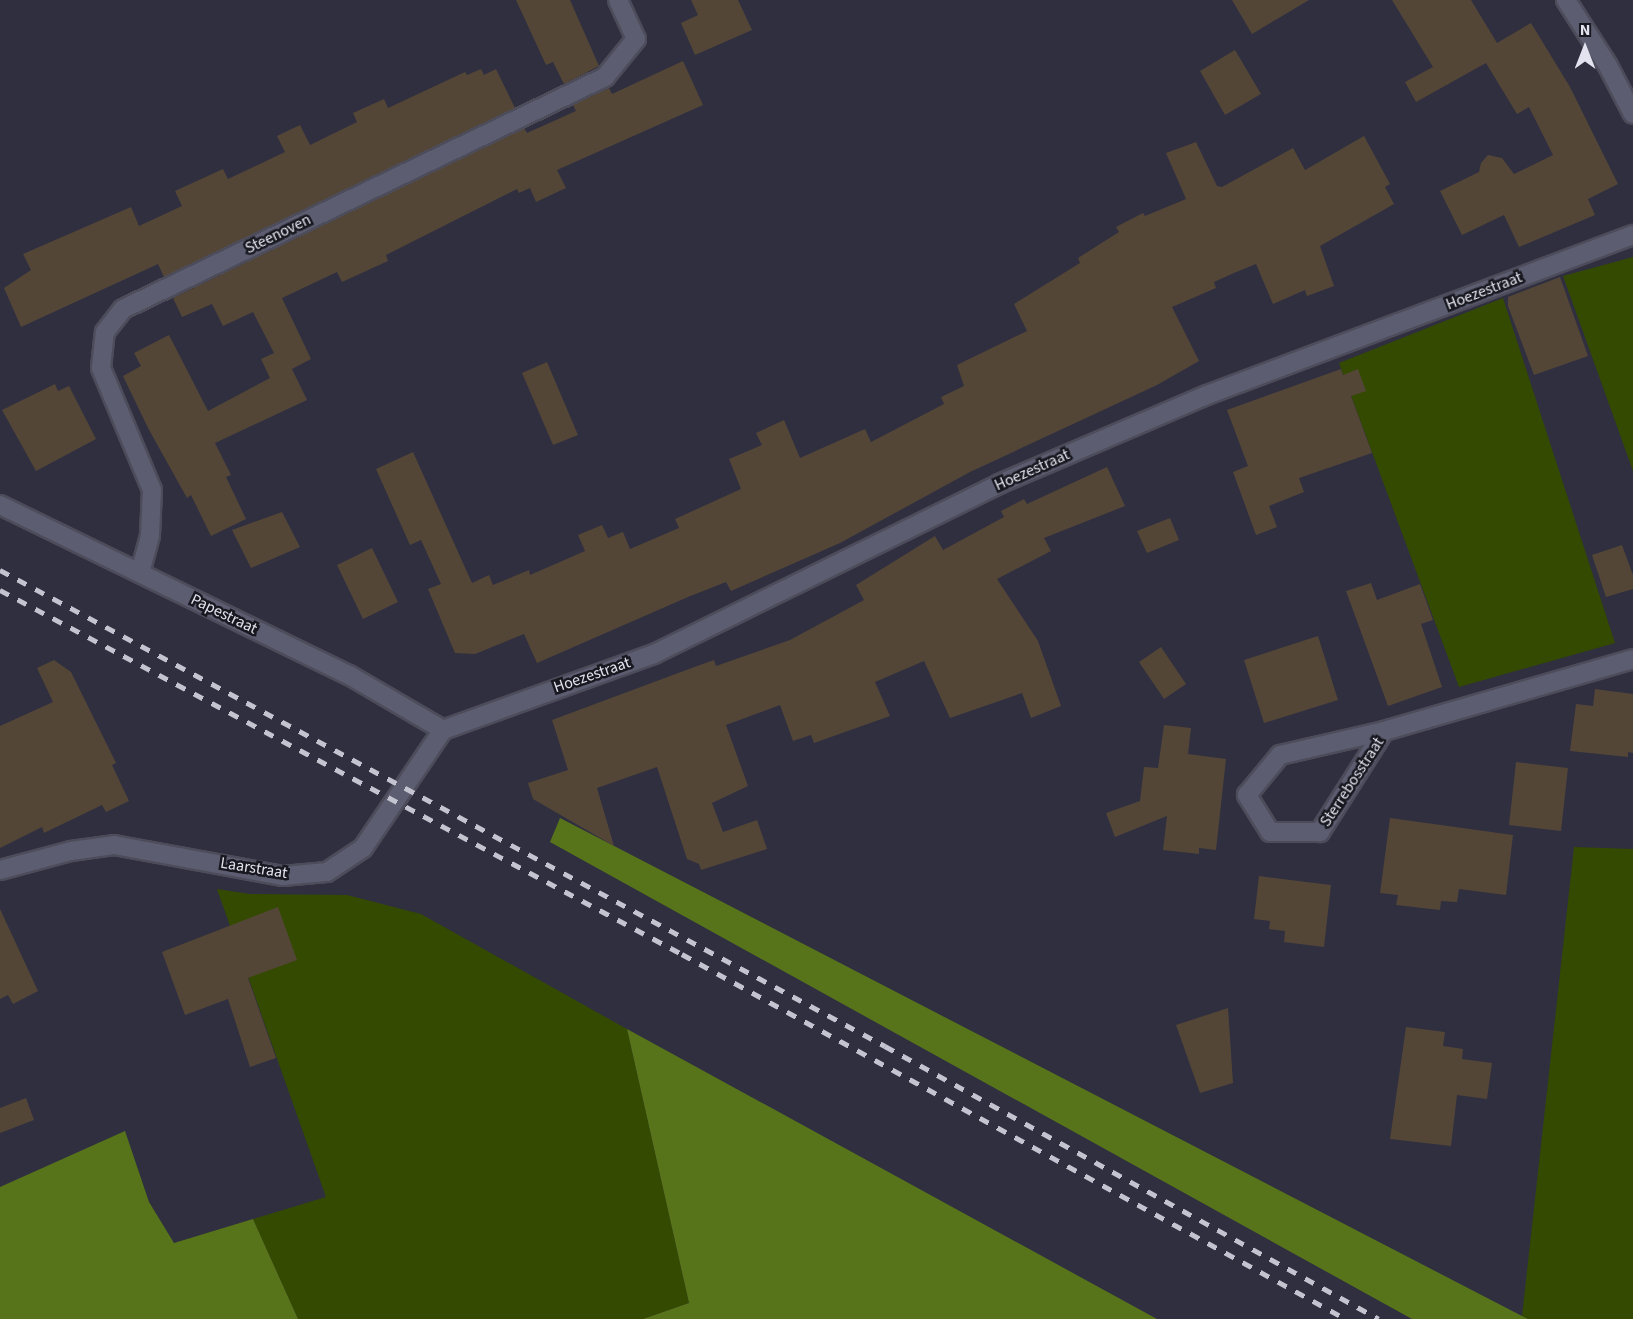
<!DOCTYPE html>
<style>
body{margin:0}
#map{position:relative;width:1633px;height:1319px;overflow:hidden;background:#2f2f40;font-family:"Source Sans 3",sans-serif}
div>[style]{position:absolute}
.green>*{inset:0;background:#344a00}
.forest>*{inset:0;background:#57741a}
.building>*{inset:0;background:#544637}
.roads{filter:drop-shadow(2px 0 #4c4c5b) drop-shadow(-2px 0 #4c4c5b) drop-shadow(0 2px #4c4c5b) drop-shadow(0 -2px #4c4c5b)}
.minor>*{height:18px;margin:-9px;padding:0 9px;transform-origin:9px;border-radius:9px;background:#5c5d70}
.tertiary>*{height:18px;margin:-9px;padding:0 9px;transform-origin:9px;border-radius:9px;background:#5c5d70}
.rail>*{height:4.5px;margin-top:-2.25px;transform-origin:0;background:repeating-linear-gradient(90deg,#c3c4d0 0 10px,transparent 0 20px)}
span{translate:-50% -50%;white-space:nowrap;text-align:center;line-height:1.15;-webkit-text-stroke:5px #181820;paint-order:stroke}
.street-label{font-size:16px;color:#e2e3ee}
.north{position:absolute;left:1555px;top:18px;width:60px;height:60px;-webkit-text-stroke:4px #181820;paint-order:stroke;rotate:0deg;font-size:16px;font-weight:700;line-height:24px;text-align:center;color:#e2e3ee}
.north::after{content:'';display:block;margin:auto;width:21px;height:27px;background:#e2e3ee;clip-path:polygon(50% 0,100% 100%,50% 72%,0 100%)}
</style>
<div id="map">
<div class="green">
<div style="clip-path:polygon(1633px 257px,1633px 471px,1563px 276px)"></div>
<div style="clip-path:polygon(1503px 298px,1615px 643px,1459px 687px,1339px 363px)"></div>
<div style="clip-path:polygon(1574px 847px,1633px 849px,1633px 1319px,1528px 1319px,1522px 1316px)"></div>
<div style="clip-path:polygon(217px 889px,250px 894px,347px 895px,421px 914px,627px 1029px,689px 1303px,643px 1319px,298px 1319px,253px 1219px,326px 1197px)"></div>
</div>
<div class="forest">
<div style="clip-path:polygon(560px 818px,1522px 1316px,1528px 1319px,1412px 1319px,550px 842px)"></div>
<div style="clip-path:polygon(627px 1029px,1157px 1319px,643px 1319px,689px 1303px)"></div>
<div style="clip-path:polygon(125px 1131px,149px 1202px,174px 1243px,253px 1219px,298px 1319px,0 1319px,0 1187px)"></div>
</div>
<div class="building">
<div style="clip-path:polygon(516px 0,570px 0,599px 66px,564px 84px,553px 62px,546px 65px)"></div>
<div style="clip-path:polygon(691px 0,738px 0,752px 30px,695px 55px,681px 23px,698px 15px)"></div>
<div style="clip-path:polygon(1232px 0,1309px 0,1252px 34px)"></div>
<div style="clip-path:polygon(1392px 0,1471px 0,1497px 43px,1531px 23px,1570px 87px,1618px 184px,1588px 199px,1595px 215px,1519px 247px,1504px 215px,1462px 235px,1440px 191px,1479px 172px,1481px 163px,1488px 155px,1502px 158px,1514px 174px,1553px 155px,1529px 107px,1517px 114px,1486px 63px,1416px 102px,1405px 82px,1433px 67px)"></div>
<div style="clip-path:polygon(1235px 50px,1261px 94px,1225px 115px,1200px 71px)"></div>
<div style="clip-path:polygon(683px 61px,703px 105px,557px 170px,566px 188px,536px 202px,530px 188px,519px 193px,517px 189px,386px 255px,388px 261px,342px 282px,337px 272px,282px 298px,311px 359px,292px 369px,307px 400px,215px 443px,231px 475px,226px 477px,246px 519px,211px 536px,191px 495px,187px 498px,148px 428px,123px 376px,141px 366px,134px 353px,169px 335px,208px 411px,270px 378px,261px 359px,274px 353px,253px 312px,223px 326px,212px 304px,182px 317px,173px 298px,524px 128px,527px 133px,576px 111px,573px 105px,609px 88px,612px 94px)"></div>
<div style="clip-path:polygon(481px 69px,484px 75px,496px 69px,515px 108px,164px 277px,158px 264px,21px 327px,4px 288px,31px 270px,23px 254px,131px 207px,139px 226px,182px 206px,175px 191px,223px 169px,228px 179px,285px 152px,277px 136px,300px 125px,310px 145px,357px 122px,353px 113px,384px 99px,388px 108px,465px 72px,467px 75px)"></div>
<div style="clip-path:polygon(1364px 136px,1390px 184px,1385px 187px,1394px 204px,1320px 246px,1334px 286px,1307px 296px,1305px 290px,1273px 304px,1256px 264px,1234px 273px,1214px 282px,1216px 288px,1172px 307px,1199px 361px,1157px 385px,970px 472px,840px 543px,731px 591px,726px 582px,688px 597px,537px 663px,524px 634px,475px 654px,455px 653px,428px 589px,441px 584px,421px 540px,410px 545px,376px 469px,413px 452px,472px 583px,489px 575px,493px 585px,529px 570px,530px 575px,585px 551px,578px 535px,602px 525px,608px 538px,623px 532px,630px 549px,679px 528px,675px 519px,741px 489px,729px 459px,762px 445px,756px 433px,784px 420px,800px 458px,865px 429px,871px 442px,944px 404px,941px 397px,964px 386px,957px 365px,1027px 331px,1014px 304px,1080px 263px,1078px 258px,1119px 232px,1116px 227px,1143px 213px,1145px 216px,1186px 199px,1166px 153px,1196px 142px,1217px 186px,1222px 187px,1293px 148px,1305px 170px)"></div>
<div style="clip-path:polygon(1560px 277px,1588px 356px,1534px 375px,1508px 306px,1508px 297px)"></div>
<div style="clip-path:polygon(547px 362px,578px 435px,553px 445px,522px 373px)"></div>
<div style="clip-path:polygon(1341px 369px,1343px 375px,1358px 369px,1366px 391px,1351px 396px,1372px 453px,1299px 478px,1304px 492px,1269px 506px,1277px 527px,1256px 535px,1233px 472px,1248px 466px,1227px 410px)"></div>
<div style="clip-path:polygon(55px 384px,58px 391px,69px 386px,96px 439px,36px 471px,2px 410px)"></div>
<div style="clip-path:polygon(1107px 467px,1125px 506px,1044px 538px,1051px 551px,997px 579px,1038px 641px,1061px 706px,1031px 718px,1022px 693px,950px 718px,924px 661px,875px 682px,890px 716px,814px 743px,811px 735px,793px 741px,780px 705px,726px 725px,748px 786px,712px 803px,723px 832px,757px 820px,767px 849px,701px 870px,699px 864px,687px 859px,657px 767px,597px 788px,614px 846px,533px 799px,528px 783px,568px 770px,552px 720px,697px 666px,714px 660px,716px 666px,790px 640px,864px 600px,856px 585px,935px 536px,943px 550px,1004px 517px,1001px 511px,1024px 499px,1027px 504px)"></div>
<div style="clip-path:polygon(282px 512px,300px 547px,251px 568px,232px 530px)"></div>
<div style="clip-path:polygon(1170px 518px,1179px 540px,1147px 553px,1137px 531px)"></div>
<div style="clip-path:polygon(1622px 545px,1633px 575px,1633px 589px,1606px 597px,1592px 555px)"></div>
<div style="clip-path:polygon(372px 548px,398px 602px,363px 619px,337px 565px)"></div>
<div style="clip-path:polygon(1371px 583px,1377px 600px,1420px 584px,1433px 620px,1421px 624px,1442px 687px,1388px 706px,1346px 591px)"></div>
<div style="clip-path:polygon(1318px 636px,1338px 700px,1264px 723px,1244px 660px)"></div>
<div style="clip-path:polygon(1161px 647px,1186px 684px,1164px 699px,1139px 662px)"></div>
<div style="clip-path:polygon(54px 660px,71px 672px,116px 763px,112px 765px,129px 801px,106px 812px,102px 805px,44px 833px,42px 827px,0 848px,0 726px,53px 702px,37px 668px)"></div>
<div style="clip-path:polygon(1595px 689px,1633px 694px,1633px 753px,1628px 752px,1628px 757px,1570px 751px,1576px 704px,1593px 706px)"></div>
<div style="clip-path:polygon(1164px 725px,1191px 728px,1188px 754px,1226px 759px,1216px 850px,1199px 848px,1199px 854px,1163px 850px,1167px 816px,1115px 837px,1106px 813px,1140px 801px,1144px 767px,1158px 768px)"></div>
<div style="clip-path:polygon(1516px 762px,1568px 768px,1561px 831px,1509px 825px)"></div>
<div style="clip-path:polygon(1390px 818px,1513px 835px,1506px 895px,1459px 889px,1457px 902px,1441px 901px,1440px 910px,1396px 905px,1398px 895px,1380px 893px)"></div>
<div style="clip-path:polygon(1259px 876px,1331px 885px,1324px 947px,1284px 942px,1285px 931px,1269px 929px,1270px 921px,1254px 919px)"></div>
<div style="clip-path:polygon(278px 907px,297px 960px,248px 978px,276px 1058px,250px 1067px,228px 999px,185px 1015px,162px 952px)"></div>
<div style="clip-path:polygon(0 909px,38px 991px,13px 1004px,8px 995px,0 999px)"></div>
<div style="clip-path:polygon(1228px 1008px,1233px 1083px,1200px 1093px,1176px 1025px)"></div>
<div style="clip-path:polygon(1406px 1027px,1445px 1032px,1443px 1046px,1463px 1049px,1462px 1059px,1492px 1063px,1487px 1099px,1457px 1095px,1451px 1146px,1390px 1139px)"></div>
<div style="clip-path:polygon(26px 1098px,34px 1120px,0 1133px,0 1108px)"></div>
</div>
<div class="roads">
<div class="minor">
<div style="left:0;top:505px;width:388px;rotate:26deg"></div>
<div style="left:349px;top:675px;width:109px;rotate:30.3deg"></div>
<div style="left:140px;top:573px;width:39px;rotate:-75deg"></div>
<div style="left:150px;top:535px;width:45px;rotate:-87.5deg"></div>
<div style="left:152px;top:490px;width:132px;rotate:-112.7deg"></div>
<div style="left:101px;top:368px;width:36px;rotate:-84deg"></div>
<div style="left:105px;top:332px;width:29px;rotate:-52deg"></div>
<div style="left:123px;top:309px;width:535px;rotate:-25.7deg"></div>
<div style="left:605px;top:77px;width:49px;rotate:-50.8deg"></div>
<div style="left:636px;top:39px;width:43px;rotate:-114.8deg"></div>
<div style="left:1384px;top:731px;width:120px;rotate:122.4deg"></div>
<div style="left:1320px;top:832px;width:50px;rotate:180deg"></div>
<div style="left:1270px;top:832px;width:44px;rotate:-121.9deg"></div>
<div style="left:1247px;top:795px;width:52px;rotate:-50.5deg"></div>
<div style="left:1280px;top:755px;width:107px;rotate:-13deg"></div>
<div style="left:1384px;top:731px;width:259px;rotate:-16.1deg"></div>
<div style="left:0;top:870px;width:73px;rotate:-15deg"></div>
<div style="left:71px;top:851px;width:43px;rotate:-7.9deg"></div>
<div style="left:114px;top:845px;width:172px;rotate:10.4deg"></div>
<div style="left:283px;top:876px;width:44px;rotate:-5.2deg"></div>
<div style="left:327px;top:872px;width:43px;rotate:-33.7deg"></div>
<div style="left:363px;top:848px;width:143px;rotate:-55.9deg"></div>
<div style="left:443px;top:730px;width:224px;rotate:-19.8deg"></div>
<div style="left:654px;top:654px;width:385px;rotate:-26.2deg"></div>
<div style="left:999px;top:484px;width:226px;rotate:-23.2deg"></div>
<div style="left:1207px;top:395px;width:455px;rotate:-20.6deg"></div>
</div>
<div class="tertiary">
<div style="left:1566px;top:0;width:76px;rotate:57.4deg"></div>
<div style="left:1607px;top:64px;width:56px;rotate:62.5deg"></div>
</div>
</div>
<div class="rail">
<div style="left:0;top:570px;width:1005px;rotate:28.27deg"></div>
<div style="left:885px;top:1046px;width:564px;rotate:28.93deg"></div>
<div style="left:0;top:590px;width:773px;rotate:28.09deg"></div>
<div style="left:682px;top:954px;width:758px;rotate:28.8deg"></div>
</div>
<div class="street-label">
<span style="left:278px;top:234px;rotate:-26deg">Steenoven</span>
<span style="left:1484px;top:291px;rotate:-21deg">Hoezestraat</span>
<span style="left:1032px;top:470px;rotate:-24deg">Hoezestraat</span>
<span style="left:224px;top:614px;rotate:26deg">Papestraat</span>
<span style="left:592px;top:675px;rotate:-19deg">Hoezestraat</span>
<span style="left:1352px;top:782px;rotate:-57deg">Sterrebosstraat</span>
<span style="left:254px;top:868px;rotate:9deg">Laarstraat</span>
</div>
<div class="north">N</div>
</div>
